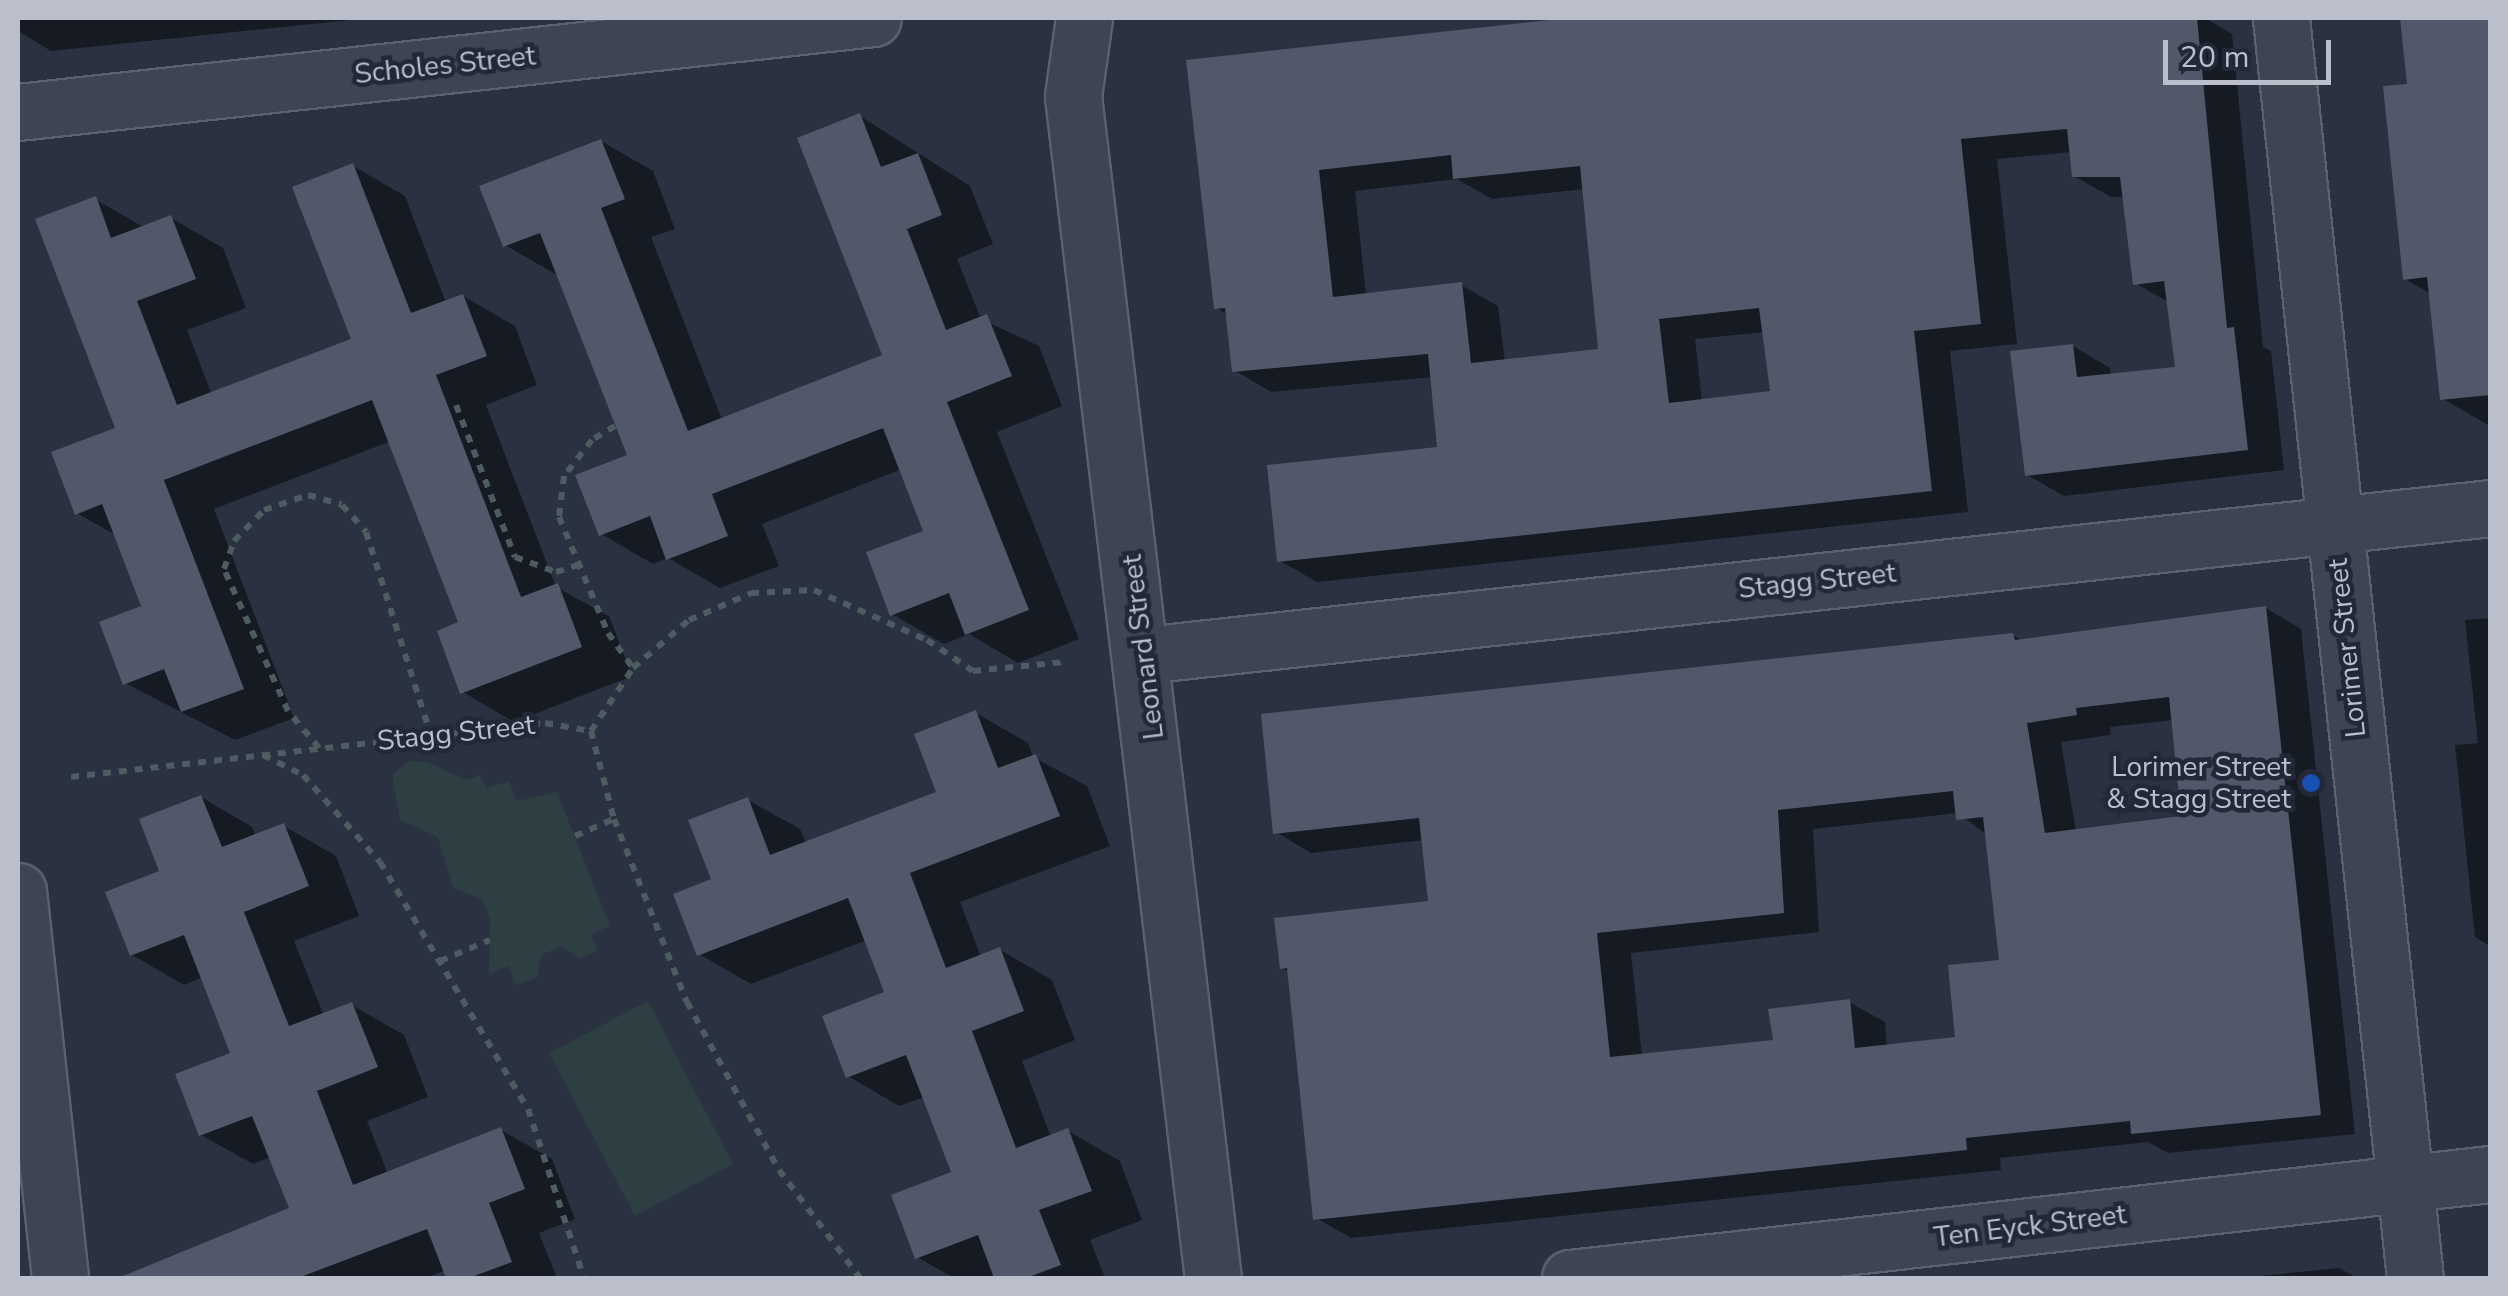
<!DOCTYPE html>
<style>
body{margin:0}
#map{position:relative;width:2508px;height:1296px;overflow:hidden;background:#2a3141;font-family:"Nunito Sans",sans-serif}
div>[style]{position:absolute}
.green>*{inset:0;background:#2d3f43}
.shadow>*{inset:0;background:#0007}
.building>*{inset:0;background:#50586a}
.path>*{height:6px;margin-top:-3px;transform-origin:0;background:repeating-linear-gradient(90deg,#4c5c61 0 8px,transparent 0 16px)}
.roads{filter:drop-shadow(2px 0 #5c616f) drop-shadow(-2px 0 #5c616f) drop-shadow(0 2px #5c616f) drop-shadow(0 -2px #5c616f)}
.minor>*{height:55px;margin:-27.5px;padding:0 27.5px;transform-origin:27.5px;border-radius:27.5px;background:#3e4451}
.dots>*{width:28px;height:28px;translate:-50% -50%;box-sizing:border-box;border:5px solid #222837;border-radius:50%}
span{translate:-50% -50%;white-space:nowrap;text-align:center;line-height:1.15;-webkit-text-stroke:9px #222837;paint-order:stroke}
.street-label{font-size:28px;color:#bbbfcb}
.poi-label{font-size:28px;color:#bbbfcb}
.right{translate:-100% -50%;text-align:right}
.frame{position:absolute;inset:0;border:20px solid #bbbfcb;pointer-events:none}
.scale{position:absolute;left:2163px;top:40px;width:168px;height:45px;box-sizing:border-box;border:5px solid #bbbfcb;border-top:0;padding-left:12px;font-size:30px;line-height:35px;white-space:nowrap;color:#bbbfcb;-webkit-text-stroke:8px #222837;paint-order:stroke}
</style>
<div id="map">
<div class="green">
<div style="clip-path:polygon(409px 761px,427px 762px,467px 780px,480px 775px,487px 788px,509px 781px,517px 801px,557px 792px,610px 926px,591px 934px,597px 951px,579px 959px,562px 946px,541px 955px,537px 978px,515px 985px,509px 966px,489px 974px,490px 920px,482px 899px,453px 888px,438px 837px,400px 820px,392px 775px)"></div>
<div style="clip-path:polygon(648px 1001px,733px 1164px,635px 1216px,549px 1053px)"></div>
</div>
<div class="shadow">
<div style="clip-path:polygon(18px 18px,371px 18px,51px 51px,18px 31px)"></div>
<div style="clip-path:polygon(evenodd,1585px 18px,2205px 18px,2232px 34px,2263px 347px,2271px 351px,2284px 470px,2064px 496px,2027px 475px,2073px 346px,2110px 368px,2111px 376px,2177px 369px,2170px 303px,2135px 283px,2125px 197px,2111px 197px,2074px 176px,2072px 152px,1997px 159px,2017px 344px,1950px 351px,1968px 512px,1317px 582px,1280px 561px,1440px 449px,1433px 377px,1271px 392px,1234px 370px,1228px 315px,1217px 308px,1189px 62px,1585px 18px,1457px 179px,1492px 199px,1585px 189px,1601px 351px,1505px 362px,1498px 306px,1461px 285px,1366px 295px,1355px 191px,1457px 179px,1585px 18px,1765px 332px,1772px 394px,1702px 402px,1695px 339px,1765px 332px)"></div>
<div style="clip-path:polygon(2402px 18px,2490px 18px,2490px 426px,2443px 399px,2431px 294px,2405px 279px,2410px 86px)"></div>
<div style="clip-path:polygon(860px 116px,970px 186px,993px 244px,957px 259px,981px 319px,1039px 346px,1062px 406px,997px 432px,1079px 639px,1018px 663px,969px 634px,944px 644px,892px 614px,926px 532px,902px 469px,762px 524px,779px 566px,720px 588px,668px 558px,653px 564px,601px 534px,630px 456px,557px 275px,505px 245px,601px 141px,653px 171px,675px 229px,651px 237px,722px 420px,885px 356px)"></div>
<div style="clip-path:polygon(353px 166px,405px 196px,446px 303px,463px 296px,515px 326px,537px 385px,486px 405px,556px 587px,609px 616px,632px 676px,514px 722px,463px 692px,461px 623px,391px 441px,214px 509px,294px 718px,235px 740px,125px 683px,144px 607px,117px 536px,77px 513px,118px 430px,95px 199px,145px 228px,171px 218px,223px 248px,246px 308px,187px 330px,212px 395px,354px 340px)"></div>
<div style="clip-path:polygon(evenodd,2266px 608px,2301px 629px,2355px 1134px,2168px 1153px,2148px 1142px,2000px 1158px,2001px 1170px,1351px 1238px,1316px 1218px,1290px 972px,1282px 968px,1431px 904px,1424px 840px,1311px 853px,1276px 832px,2013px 635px,2023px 641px,2266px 608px,2174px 720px,2183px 818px,2076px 831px,2061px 742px,2111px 735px,2110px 727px,2174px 720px,2266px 608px,1958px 813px,1987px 835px,2002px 962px,1958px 1040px,1887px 1047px,1885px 1022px,1849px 1002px,1776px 1042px,1642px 1056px,1631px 953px,1819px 932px,1813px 829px,1958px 813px)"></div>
<div style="clip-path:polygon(2490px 618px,2490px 946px,2475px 937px,2455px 745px,2478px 743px,2465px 620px)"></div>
<div style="clip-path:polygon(976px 713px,1028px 743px,1033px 757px,1087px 786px,1110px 846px,960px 902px,981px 957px,1000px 950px,1052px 980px,1075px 1040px,1022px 1061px,1051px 1137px,1068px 1131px,1120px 1161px,1142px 1220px,1090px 1240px,1105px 1278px,954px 1278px,917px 1257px,954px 1174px,925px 1097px,899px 1106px,848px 1076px,887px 993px,867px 940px,751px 984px,699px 954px,714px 881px,748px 800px,800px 829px,806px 844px,940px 793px)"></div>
<div style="clip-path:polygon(201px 797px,252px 827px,256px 836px,284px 826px,336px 856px,359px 916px,294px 941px,324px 1016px,352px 1005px,404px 1035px,428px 1097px,367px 1121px,388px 1174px,501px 1130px,552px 1159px,575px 1219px,539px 1233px,557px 1278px,449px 1278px,446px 1270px,425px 1278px,147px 1278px,143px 1268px,292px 1210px,271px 1157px,253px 1164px,201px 1135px,233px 1054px,203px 977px,184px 985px,132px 955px,163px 872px)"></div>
<div style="clip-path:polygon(2339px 1268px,2357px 1278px,2240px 1278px)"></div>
</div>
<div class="building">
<div style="clip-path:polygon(evenodd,1567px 18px,2197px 18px,2227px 328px,2234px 327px,2248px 450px,2025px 476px,2010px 351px,2073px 344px,2077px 377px,2175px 367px,2164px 281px,2133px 285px,2120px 177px,2072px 177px,2067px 129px,1961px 139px,1981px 324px,1914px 331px,1932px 491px,1277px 562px,1267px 465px,1437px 447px,1428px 354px,1232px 372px,1225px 308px,1214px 309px,1186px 60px,1567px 18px,1451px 155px,1453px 179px,1580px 166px,1598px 349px,1471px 363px,1462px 282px,1333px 297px,1319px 170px,1451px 155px,1567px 18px,1759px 308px,1770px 391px,1669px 403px,1659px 319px,1759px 308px)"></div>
<div style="clip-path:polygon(2400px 18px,2490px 18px,2490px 395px,2440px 400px,2427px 277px,2403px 280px,2383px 86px,2407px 84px)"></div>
<div style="clip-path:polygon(860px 113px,881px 167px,918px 153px,942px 215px,907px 229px,946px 330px,987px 314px,1012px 376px,947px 402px,1029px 610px,965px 635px,949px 593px,890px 616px,866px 552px,923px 531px,883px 428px,712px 494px,728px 536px,666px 560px,650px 516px,599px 536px,575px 475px,627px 455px,540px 233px,503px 247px,479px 186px,601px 139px,625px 199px,601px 208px,688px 431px,882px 355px,797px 138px)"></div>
<div style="clip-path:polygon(353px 163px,411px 313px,463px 294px,487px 356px,436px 375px,521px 597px,558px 583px,582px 647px,460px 694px,437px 631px,458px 622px,372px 400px,164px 480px,244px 689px,181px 712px,164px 669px,123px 685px,99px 622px,141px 606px,102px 504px,75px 515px,51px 452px,115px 428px,35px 219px,96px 196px,111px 238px,171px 215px,196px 279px,137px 301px,177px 405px,351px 339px,292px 187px)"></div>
<div style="clip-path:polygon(evenodd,2266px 606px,2321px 1115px,2131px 1134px,2130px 1121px,1966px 1138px,1967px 1150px,1313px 1220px,1287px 968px,1280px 969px,1274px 918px,1428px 901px,1419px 818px,1273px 834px,1261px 714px,2013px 633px,2015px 640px,2266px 606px,2169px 697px,2181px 816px,2045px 833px,2027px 723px,2077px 715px,2076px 708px,2169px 697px,2266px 606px,1953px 791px,1956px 820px,1983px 817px,1999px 960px,1948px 965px,1955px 1037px,1855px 1048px,1850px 999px,1768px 1009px,1773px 1040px,1610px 1057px,1597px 933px,1784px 913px,1778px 810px,1953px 791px)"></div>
<div style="clip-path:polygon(976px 710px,998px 768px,1036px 754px,1060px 816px,910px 873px,946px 968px,1000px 947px,1024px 1011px,972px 1031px,1016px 1148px,1068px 1128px,1092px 1191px,1039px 1210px,1061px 1265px,1026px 1278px,994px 1278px,978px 1235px,915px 1259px,891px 1195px,951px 1172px,906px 1055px,846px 1078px,822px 1016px,884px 992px,848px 898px,697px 956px,673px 894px,711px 879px,688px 820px,748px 797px,770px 855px,936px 792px,914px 734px)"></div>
<div style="clip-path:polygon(201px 795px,222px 847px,284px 823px,309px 886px,244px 912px,289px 1026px,352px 1002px,378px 1067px,317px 1091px,353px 1185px,501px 1127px,525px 1189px,489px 1203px,512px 1262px,469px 1278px,446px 1278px,427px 1229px,298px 1278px,118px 1278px,289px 1208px,252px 1116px,199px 1136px,175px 1074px,230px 1053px,184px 935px,130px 956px,105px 892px,159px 871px,139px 819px)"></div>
</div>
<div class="path">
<div style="left:456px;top:405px;width:163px;rotate:68.8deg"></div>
<div style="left:515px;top:557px;width:44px;rotate:20.1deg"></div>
<div style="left:556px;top:572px;width:24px;rotate:-17deg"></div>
<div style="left:615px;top:426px;width:27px;rotate:149deg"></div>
<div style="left:592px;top:440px;width:46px;rotate:127.9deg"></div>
<div style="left:564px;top:476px;width:41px;rotate:97deg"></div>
<div style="left:559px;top:517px;width:126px;rotate:67.1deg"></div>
<div style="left:608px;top:633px;width:43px;rotate:54.5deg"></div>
<div style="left:591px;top:731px;width:91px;rotate:75.4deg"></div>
<div style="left:614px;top:819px;width:197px;rotate:68.3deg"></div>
<div style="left:687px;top:1002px;width:192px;rotate:61.3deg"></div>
<div style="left:779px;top:1170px;width:135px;rotate:53.1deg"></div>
<div style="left:319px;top:748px;width:48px;rotate:-130deg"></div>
<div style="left:288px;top:711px;width:156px;rotate:-114.3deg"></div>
<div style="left:224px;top:569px;width:30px;rotate:-70deg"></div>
<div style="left:234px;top:541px;width:43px;rotate:-45.9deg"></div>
<div style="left:264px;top:510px;width:46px;rotate:-18.8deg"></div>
<div style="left:308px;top:495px;width:35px;rotate:16deg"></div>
<div style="left:342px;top:505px;width:36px;rotate:48deg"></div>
<div style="left:366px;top:532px;width:214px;rotate:72.3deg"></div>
<div style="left:263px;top:755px;width:45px;rotate:26.6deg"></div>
<div style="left:303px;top:775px;width:116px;rotate:48.5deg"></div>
<div style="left:380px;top:862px;width:288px;rotate:59.1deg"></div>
<div style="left:528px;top:1109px;width:178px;rotate:71.7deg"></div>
<div style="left:71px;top:777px;width:477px;rotate:-6.5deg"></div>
<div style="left:545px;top:723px;width:47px;rotate:9.9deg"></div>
<div style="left:591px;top:731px;width:76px;rotate:-56.3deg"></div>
<div style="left:633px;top:668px;width:74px;rotate:-40.6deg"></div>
<div style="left:689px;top:620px;width:68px;rotate:-23.5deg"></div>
<div style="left:751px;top:593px;width:63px;rotate:-2.7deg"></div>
<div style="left:814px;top:590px;width:124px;rotate:23.9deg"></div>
<div style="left:927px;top:640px;width:55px;rotate:34deg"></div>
<div style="left:973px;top:671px;width:91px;rotate:-5.6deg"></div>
<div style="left:575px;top:836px;width:43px;rotate:-23.6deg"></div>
<div style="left:440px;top:961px;width:54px;rotate:-22.8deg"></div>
</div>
<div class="roads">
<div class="minor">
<div style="left:1084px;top:18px;width:79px;rotate:98deg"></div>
<div style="left:1073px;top:96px;width:1190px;rotate:83.25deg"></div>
<div style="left:2281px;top:18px;width:1267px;rotate:83.93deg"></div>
<div style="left:18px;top:112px;width:860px;rotate:-6.27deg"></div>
<div style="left:1144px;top:655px;width:1354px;rotate:-6.23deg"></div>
<div style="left:18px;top:891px;width:389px;rotate:83.8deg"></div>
<div style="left:1570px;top:1278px;width:926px;rotate:-6.45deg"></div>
</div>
</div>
<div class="dots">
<div style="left:2311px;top:783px;background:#1a4fb4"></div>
</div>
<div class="street-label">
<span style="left:445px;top:65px;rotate:-6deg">Scholes Street</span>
<span style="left:1817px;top:581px;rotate:-6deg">Stagg Street</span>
<span style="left:1143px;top:647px;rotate:-97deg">Leonard Street</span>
<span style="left:2347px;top:648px;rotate:-96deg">Lorimer Street</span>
<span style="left:456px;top:733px;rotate:-6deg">Stagg Street</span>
<span style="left:2030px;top:1226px;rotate:-7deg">Ten Eyck Street</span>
</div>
<div class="poi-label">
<span class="right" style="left:2291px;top:783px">Lorimer Street<br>&amp; Stagg Street</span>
</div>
<div class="frame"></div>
<div class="scale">20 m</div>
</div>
